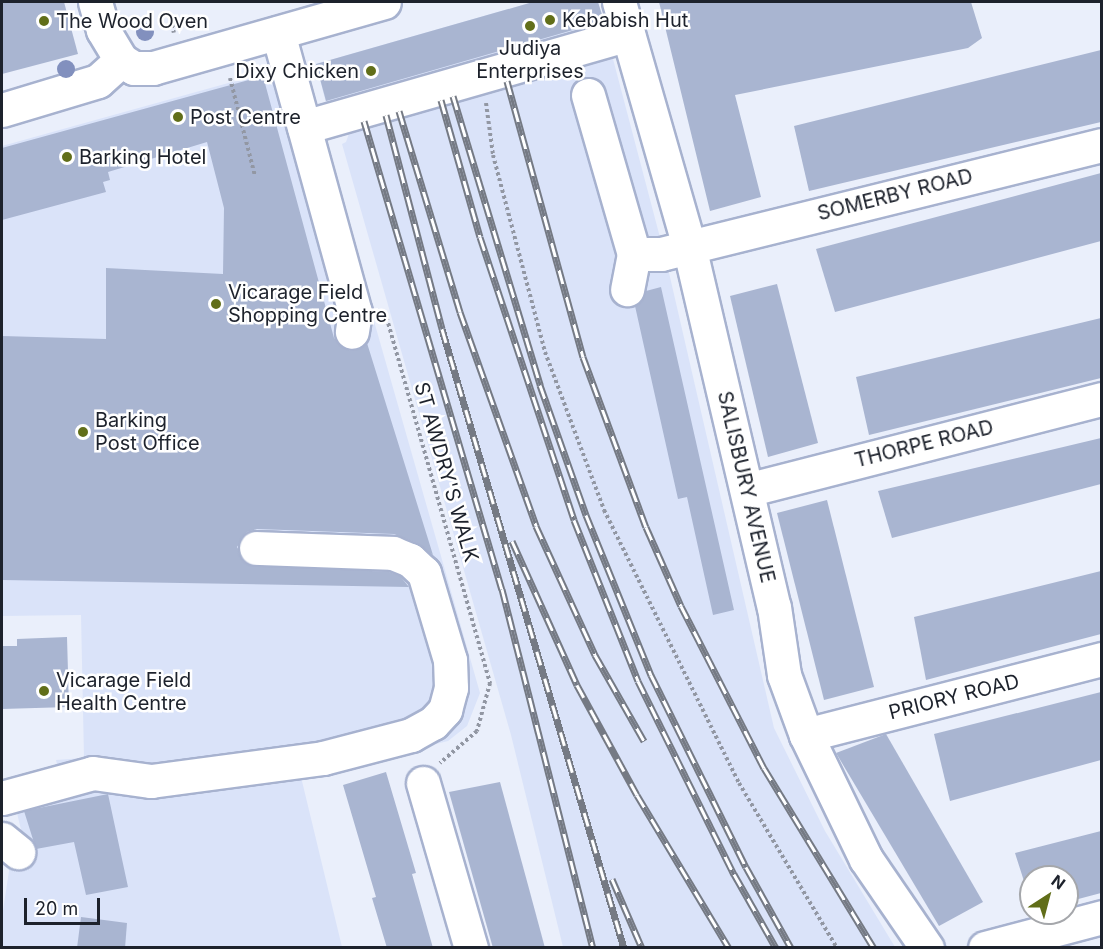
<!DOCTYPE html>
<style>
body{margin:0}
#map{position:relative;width:1103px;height:949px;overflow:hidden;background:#eaeffb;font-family:Inter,sans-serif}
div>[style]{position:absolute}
.built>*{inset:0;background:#dae3f9}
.building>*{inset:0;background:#a9b5d1}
.path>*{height:4px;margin-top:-2px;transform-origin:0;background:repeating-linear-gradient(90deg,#9297a3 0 3px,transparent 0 6px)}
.roads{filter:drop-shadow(2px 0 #a7b2cf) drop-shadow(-2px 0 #a7b2cf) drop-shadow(0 2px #a7b2cf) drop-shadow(0 -2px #a7b2cf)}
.minor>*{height:33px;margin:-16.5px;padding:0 16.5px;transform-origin:16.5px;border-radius:16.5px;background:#fff}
.rail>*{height:7px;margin-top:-3.5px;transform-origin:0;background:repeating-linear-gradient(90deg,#fff 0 14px,#757a84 0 28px);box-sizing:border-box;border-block:2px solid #757a84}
.trees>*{width:18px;height:18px;margin:-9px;border-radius:50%;background:#8290be}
.dots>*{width:16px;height:16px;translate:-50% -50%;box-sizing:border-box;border:3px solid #fff;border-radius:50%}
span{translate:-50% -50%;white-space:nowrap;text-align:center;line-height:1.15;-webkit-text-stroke:5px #fff;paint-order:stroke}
.poi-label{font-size:20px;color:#1d222c}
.left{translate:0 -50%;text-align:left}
.right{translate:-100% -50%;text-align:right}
.street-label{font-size:20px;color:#1d222c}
.frame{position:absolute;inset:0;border:3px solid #1d222c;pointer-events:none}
.north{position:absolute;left:1019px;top:865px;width:60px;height:60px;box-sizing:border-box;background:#fff;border:2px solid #a5a7ab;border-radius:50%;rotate:36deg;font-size:16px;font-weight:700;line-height:24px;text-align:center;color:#1d222c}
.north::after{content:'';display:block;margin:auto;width:21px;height:27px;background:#616e19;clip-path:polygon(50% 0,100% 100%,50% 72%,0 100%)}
.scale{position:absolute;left:24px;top:898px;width:76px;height:27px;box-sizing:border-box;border:3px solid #1d222c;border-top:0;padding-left:8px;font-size:18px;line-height:21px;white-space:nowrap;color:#1d222c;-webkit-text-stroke:4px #fff;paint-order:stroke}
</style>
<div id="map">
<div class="built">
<div style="clip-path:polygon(533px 2px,598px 2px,667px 264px,774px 728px,825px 831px,895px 947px,563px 947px,511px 735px,342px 144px,346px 142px,352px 125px,327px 107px,316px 64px)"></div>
<div style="clip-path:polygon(273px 75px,321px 135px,480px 693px,467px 726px,448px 741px,301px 777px,342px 947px,2px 948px,2px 917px,11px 858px,25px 846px,15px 805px,61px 781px,56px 760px,84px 758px,81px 615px,2px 616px,2px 146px,232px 82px)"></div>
</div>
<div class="building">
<div style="clip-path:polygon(2px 2px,64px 2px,78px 54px,2px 74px)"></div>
<div style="clip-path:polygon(533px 2px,598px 2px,604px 21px,326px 101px,316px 64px)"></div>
<div style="clip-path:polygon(659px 2px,971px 2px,982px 38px,968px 48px,735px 95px,761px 197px,710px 211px)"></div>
<div style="clip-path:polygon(1101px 50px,1101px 122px,809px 191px,794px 126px)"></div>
<div style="clip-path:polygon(263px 76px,334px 338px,350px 351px,367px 343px,433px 555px,417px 543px,394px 534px,257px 529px,247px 532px,237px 547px,247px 564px,389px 572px,400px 576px,409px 587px,2px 580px,2px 336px,106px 339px,106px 268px,223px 274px,224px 208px,207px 142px,108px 172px,110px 180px,103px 182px,106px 192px,2px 220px,2px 148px)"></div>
<div style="clip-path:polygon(1101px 173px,1101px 241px,835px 312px,816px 249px)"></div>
<div style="clip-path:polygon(777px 284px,818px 443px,768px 457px,730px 296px)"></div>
<div style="clip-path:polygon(661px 287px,734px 610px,713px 615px,687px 497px,678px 499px,635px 306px,646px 291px)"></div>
<div style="clip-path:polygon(1101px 318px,1101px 378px,869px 435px,856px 377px)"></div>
<div style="clip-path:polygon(1101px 438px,1101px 484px,892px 538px,878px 491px)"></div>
<div style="clip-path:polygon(827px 500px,874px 687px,824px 700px,777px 513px)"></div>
<div style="clip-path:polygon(1101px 571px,1101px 634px,926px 680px,914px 617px)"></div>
<div style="clip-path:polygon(67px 637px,69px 707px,2px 709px,2px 646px,17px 646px,17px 639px)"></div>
<div style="clip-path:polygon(1101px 692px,1101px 760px,950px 801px,934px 734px)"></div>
<div style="clip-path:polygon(886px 734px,983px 902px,939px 926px,836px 753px)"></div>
<div style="clip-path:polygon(386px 772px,416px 873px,412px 874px,433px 948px,387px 948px,372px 898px,376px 897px,343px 785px)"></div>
<div style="clip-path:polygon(500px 782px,528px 885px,545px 948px,493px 948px,449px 792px)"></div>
<div style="clip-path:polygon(108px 794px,128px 887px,86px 895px,74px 842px,36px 849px,24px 811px)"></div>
<div style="clip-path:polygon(1101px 831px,1101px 893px,1067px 902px,1067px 877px,1031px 877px,1031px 903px,1015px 853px)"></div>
<div style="clip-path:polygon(81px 917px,127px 923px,125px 948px,77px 948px)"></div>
</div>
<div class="path">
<div style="left:170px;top:13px;width:20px;rotate:79deg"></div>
<div style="left:230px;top:78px;width:101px;rotate:75.7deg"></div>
<div style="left:486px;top:103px;width:52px;rotate:82.3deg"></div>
<div style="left:493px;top:155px;width:204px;rotate:75.2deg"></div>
<div style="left:545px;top:352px;width:169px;rotate:69.5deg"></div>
<div style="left:604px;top:510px;width:305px;rotate:63.7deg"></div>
<div style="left:739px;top:783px;width:192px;rotate:59.3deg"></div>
<div style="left:385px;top:312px;width:386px;rotate:74.2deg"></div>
<div style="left:490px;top:683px;width:50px;rotate:105.2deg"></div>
<div style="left:477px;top:731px;width:49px;rotate:139.1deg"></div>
</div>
<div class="roads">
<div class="minor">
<div style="left:95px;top:2px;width:29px;rotate:74deg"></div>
<div style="left:103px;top:30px;width:35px;rotate:59deg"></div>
<div style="left:121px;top:60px;width:15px;rotate:32deg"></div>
<div style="left:134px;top:68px;width:19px"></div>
<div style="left:153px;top:68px;width:240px;rotate:-15.9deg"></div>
<div style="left:619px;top:2px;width:254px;rotate:74deg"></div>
<div style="left:689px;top:246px;width:371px;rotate:76.8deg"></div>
<div style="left:774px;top:607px;width:69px;rotate:81.6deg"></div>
<div style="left:784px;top:675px;width:64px;rotate:69.9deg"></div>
<div style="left:806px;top:735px;width:138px;rotate:64.2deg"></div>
<div style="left:866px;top:859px;width:108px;rotate:55.6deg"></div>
<div style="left:278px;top:33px;width:289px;rotate:74.6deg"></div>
<div style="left:355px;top:312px;width:20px;rotate:99deg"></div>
<div style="left:588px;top:95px;width:166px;rotate:73.9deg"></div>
<div style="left:634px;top:254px;width:36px;rotate:101deg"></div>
<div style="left:2px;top:110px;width:100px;rotate:-16.8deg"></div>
<div style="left:98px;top:81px;width:31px;rotate:-42deg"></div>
<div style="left:304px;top:127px;width:337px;rotate:-16deg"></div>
<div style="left:634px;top:254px;width:27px"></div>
<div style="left:661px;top:254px;width:454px;rotate:-13.9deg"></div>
<div style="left:747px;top:490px;width:366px;rotate:-14.4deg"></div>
<div style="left:806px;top:735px;width:306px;rotate:-14.4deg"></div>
<div style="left:423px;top:783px;width:172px;rotate:73.8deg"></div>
<div style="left:2px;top:798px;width:94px;rotate:-15.4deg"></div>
<div style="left:93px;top:773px;width:59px;rotate:7.9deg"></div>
<div style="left:151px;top:781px;width:174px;rotate:-7.6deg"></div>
<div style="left:323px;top:758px;width:91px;rotate:-14.6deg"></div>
<div style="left:411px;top:735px;width:25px;rotate:-29deg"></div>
<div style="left:433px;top:723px;width:18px;rotate:-47deg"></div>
<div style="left:445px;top:710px;width:23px;rotate:-75deg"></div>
<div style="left:451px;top:688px;width:28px;rotate:-92deg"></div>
<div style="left:450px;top:660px;width:91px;rotate:-106.6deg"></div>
<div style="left:424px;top:573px;width:19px;rotate:-137deg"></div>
<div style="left:410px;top:560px;width:18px;rotate:-158deg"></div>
<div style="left:393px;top:553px;width:137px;rotate:-177.9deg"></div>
<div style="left:2px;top:839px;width:21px;rotate:39deg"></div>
<div style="left:985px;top:948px;width:121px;rotate:-14.8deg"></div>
</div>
</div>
<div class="rail">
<div style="left:507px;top:81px;width:286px;rotate:74.6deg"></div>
<div style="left:583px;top:357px;width:181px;rotate:69.7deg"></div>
<div style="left:646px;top:527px;width:86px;rotate:66.1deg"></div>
<div style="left:681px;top:606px;width:182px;rotate:62.9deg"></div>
<div style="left:764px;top:768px;width:211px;rotate:58.6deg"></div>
<div style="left:453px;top:96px;width:302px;rotate:73.2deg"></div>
<div style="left:540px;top:385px;width:138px;rotate:70.5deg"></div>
<div style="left:586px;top:515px;width:173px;rotate:67.9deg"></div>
<div style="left:651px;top:675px;width:214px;rotate:63.7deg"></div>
<div style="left:746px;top:867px;width:93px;rotate:60.9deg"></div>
<div style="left:441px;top:100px;width:142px;rotate:74.1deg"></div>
<div style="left:480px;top:237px;width:298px;rotate:71.6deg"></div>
<div style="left:574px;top:520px;width:173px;rotate:68.3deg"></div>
<div style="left:638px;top:681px;width:216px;rotate:63.6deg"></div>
<div style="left:734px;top:874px;width:85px;rotate:60.4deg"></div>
<div style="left:399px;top:111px;width:210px;rotate:73.1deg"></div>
<div style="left:460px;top:312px;width:227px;rotate:70.4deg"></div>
<div style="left:536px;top:526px;width:142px;rotate:65.4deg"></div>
<div style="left:595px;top:655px;width:99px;rotate:60.3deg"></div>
<div style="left:386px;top:115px;width:221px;rotate:75.3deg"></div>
<div style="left:442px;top:329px;width:645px;rotate:73.62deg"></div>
<div style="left:364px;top:121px;width:488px;rotate:73.6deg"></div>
<div style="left:502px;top:589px;width:370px;rotate:75.8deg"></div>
<div style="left:512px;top:541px;width:158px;rotate:65.7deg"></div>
<div style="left:577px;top:685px;width:125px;rotate:61.4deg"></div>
<div style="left:637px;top:795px;width:179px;rotate:59deg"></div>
<div style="left:612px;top:879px;width:75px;rotate:66.5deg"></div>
</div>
<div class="trees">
<div style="left:145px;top:32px"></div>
<div style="left:66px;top:69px"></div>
</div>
<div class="dots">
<div style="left:550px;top:20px;background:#616e19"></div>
<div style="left:44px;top:21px;background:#616e19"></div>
<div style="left:530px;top:26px;background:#616e19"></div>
<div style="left:371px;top:71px;background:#616e19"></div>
<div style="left:178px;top:117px;background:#616e19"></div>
<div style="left:67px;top:157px;background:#616e19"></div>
<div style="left:216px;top:304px;background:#616e19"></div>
<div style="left:83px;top:432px;background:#616e19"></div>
<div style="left:44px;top:691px;background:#616e19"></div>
</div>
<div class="poi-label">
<span class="left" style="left:562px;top:20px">Kebabish Hut</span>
<span class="left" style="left:56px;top:21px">The Wood Oven</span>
<span style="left:530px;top:60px">Judiya<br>Enterprises</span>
<span class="right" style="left:359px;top:71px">Dixy Chicken</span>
<span class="left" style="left:190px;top:117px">Post Centre</span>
<span class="left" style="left:79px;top:157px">Barking Hotel</span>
<span class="left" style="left:228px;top:304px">Vicarage Field<br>Shopping Centre</span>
<span class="left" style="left:95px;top:432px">Barking<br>Post Office</span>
<span class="left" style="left:56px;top:692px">Vicarage Field<br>Health Centre</span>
</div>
<div class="street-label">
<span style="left:895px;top:195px;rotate:-14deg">SOMERBY ROAD</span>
<span style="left:924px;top:444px;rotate:-14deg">THORPE ROAD</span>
<span style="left:446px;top:472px;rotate:74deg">ST AWDRY'S WALK</span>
<span style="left:746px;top:487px;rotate:77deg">SALISBURY AVENUE</span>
<span style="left:954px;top:697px;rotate:-14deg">PRIORY ROAD</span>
</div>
<div class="frame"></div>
<div class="north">N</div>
<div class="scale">20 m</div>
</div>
